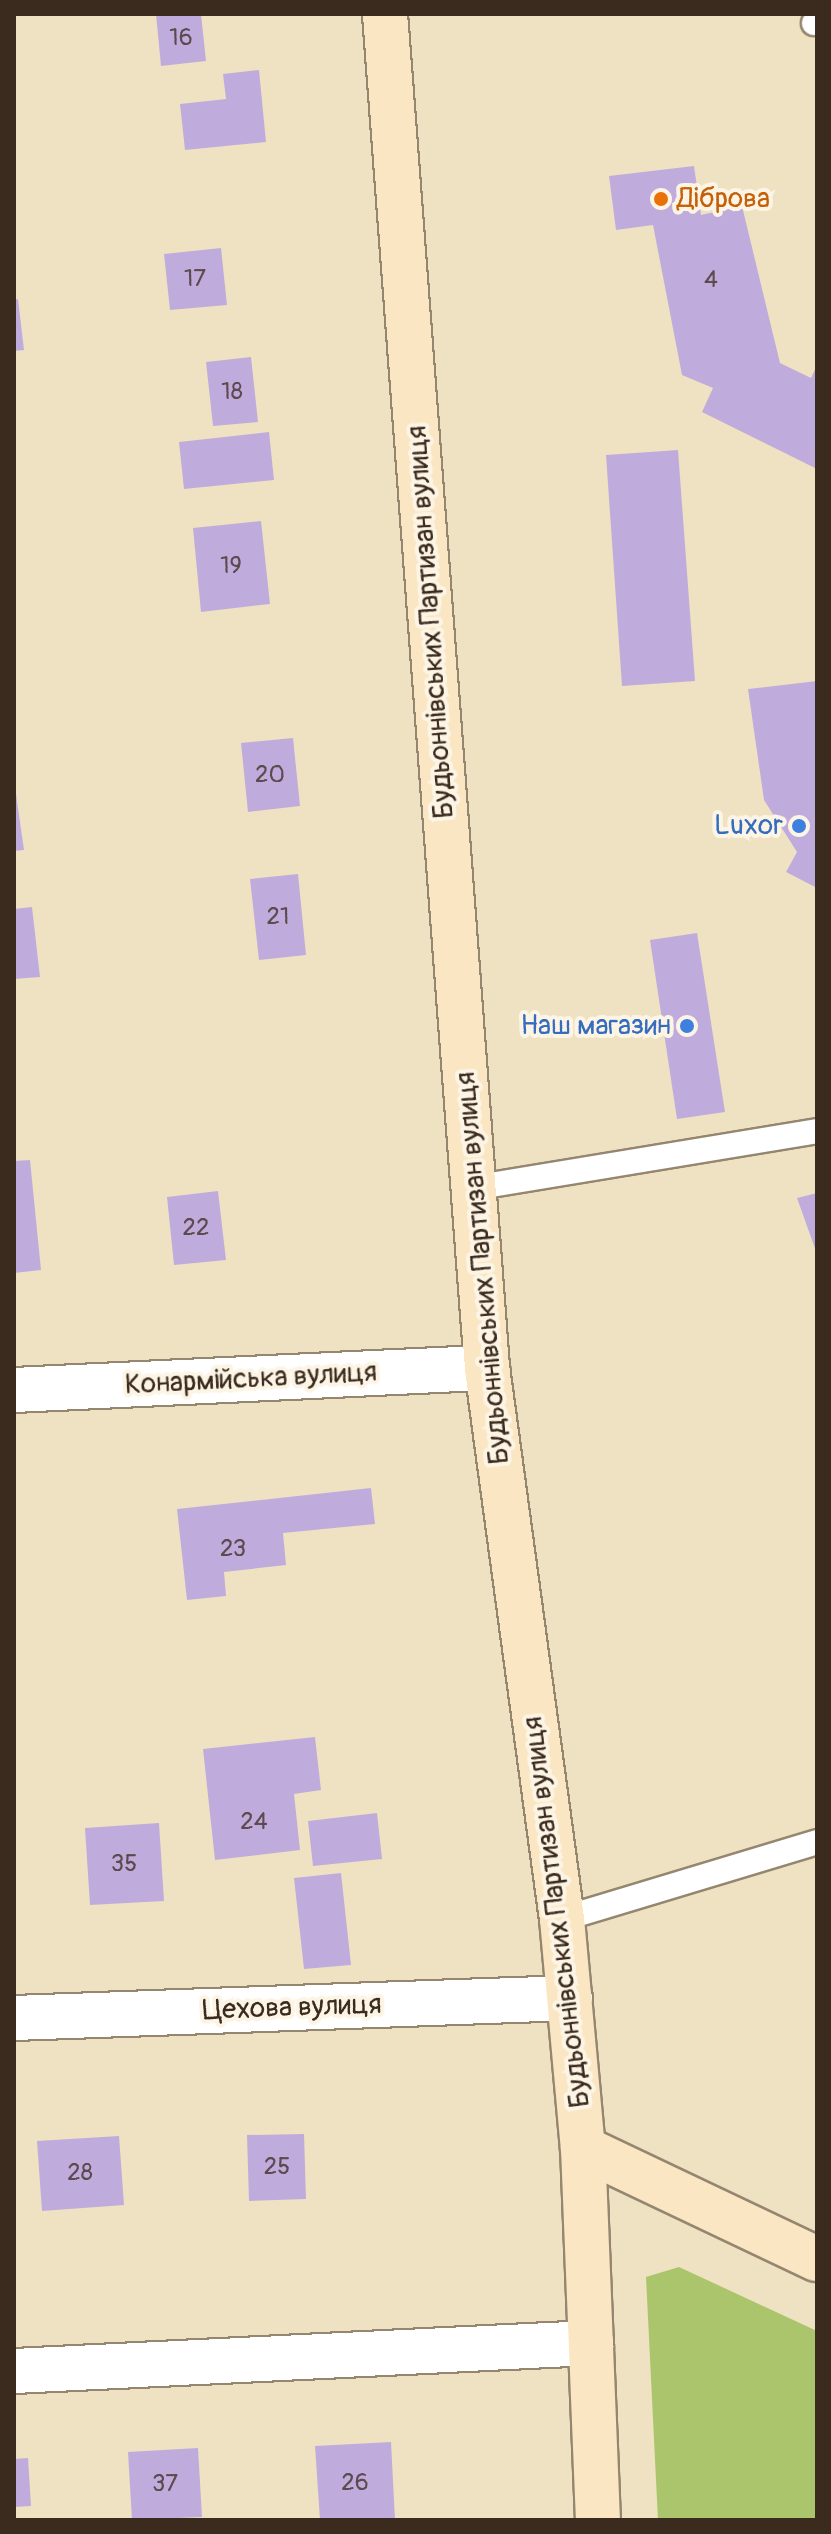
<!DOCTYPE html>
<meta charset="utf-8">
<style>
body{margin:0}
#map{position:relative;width:831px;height:2534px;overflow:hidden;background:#efe2c2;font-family:Pangolin,sans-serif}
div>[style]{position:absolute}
.green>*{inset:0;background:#aac56b}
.building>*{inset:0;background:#c0acdc}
.roads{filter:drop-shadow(2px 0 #958670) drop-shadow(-2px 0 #958670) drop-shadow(0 2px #958670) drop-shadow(0 -2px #958670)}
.lane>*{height:24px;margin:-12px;padding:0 12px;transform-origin:12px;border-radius:12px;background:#fff}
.street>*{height:44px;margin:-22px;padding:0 22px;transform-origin:22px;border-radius:22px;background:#fff}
.secondary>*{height:44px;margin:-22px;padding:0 22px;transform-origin:22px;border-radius:22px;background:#fbe6c4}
.dots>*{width:22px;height:22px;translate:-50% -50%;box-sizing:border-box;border:4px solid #fcf5e5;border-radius:50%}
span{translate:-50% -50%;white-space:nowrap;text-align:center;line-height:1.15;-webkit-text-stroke:8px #fcf5e5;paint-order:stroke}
.number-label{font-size:24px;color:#5c4a4e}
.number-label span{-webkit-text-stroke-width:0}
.food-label{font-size:28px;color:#c56008}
.left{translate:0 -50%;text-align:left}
.street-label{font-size:28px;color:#3b2a1e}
.shop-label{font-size:28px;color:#366cbe}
.right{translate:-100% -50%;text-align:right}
.frame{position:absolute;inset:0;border:16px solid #3b2a1e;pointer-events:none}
</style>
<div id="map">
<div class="green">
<div style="clip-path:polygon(679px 2267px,817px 2331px,817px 2520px,658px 2520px,646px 2277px)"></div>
</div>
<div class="building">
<div style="clip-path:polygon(156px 14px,201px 14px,206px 61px,161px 66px)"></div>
<div style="clip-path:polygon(259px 70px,266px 142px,185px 150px,180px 104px,226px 99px,223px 74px)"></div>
<div style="clip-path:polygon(694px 166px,701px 215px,742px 206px,780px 363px,811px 378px,817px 365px,817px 469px,702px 412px,713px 388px,682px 375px,653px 225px,616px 230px,609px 176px)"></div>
<div style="clip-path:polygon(221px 248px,227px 305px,170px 310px,164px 254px)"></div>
<div style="clip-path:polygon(18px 299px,24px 350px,14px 351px,14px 300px)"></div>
<div style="clip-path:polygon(251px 357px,258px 422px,213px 426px,206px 362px)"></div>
<div style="clip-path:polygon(269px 432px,274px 480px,184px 489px,179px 442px)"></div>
<div style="clip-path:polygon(678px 450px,695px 681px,622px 686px,606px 455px)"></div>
<div style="clip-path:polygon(261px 521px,270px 604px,201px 612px,193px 528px)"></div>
<div style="clip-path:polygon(817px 681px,817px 888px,786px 872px,797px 852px,764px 800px,748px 689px)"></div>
<div style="clip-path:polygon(293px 738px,300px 806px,248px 812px,241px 743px)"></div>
<div style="clip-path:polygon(14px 780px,24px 850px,14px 851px)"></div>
<div style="clip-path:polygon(298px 874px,306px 955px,259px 960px,250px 879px)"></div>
<div style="clip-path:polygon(32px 907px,40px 977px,14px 979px,14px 909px)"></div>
<div style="clip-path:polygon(697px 933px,725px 1112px,677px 1119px,650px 940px)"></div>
<div style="clip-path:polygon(30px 1160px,41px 1270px,14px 1273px,14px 1161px)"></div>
<div style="clip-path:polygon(218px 1191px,226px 1260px,174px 1265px,167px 1197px)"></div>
<div style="clip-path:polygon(817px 1193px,817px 1254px,797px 1198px)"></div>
<div style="clip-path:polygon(371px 1488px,375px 1524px,283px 1533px,286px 1565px,224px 1572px,226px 1596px,187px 1600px,177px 1509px)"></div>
<div style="clip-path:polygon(315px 1737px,321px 1790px,294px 1794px,300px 1850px,215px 1860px,203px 1749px)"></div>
<div style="clip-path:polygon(377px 1813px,382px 1859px,313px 1866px,308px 1821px)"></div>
<div style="clip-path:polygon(159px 1823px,164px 1901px,90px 1905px,85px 1828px)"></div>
<div style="clip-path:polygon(341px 1873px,351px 1965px,304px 1969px,294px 1878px)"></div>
<div style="clip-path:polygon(304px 2134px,306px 2199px,249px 2201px,247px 2135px)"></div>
<div style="clip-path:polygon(119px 2136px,124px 2205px,42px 2211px,37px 2141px)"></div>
<div style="clip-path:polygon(391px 2442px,395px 2520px,320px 2520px,315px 2446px)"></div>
<div style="clip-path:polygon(198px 2448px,202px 2517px,132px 2520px,128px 2452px)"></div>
<div style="clip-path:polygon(28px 2458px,31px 2506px,14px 2507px,14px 2459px)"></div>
</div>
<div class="roads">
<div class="lane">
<div style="left:814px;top:23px;width:4px;rotate:-45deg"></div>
<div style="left:473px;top:1188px;width:349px;rotate:-9.4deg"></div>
<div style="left:562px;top:1919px;width:266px;rotate:-16.8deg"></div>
</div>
<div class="street">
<div style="left:14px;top:1390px;width:474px;rotate:-2.7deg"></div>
<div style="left:14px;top:2018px;width:556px;rotate:-2.06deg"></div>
<div style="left:14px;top:2371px;width:578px;rotate:-2.78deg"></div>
</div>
<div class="secondary">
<div style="left:385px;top:14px;width:1358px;rotate:85.69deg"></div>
<div style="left:487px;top:1368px;width:556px;rotate:82.25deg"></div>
<div style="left:562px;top:1919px;width:230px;rotate:84.8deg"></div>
<div style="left:583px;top:2148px;width:372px;rotate:87.7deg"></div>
<div style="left:583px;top:2148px;width:259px;rotate:25.4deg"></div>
</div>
</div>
<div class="dots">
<div style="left:661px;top:199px;background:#e8710a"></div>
<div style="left:799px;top:826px;background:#3f7fe0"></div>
<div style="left:687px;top:1026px;background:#3f7fe0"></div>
</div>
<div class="number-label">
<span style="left:181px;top:38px">16</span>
<span style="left:195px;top:279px">17</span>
<span style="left:711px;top:280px">4</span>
<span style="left:232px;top:392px">18</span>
<span style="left:231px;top:566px">19</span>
<span style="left:270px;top:775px">20</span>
<span style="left:278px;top:917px">21</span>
<span style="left:196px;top:1228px">22</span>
<span style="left:233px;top:1549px">23</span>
<span style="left:254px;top:1822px">24</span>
<span style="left:124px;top:1864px">35</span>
<span style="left:277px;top:2167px">25</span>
<span style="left:80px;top:2173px">28</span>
<span style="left:355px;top:2483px">26</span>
<span style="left:165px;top:2484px">37</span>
</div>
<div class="food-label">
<span class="left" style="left:677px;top:199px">Діброва</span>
</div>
<div class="street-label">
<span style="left:431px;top:622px;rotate:-94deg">Будьоннівських Партизан вулиця</span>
<span style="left:483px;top:1268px;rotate:-95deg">Будьоннівських Партизан вулиця</span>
<span style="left:251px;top:1379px;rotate:-3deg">Конармійська вулиця</span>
<span style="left:557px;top:1912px;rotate:-97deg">Будьоннівських Партизан вулиця</span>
<span style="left:292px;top:2008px;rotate:-2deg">Цехова вулиця</span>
</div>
<div class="shop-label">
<span class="right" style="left:783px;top:826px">Luxor</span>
<span class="right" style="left:671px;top:1026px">Наш магазин</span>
</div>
<div class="frame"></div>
</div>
